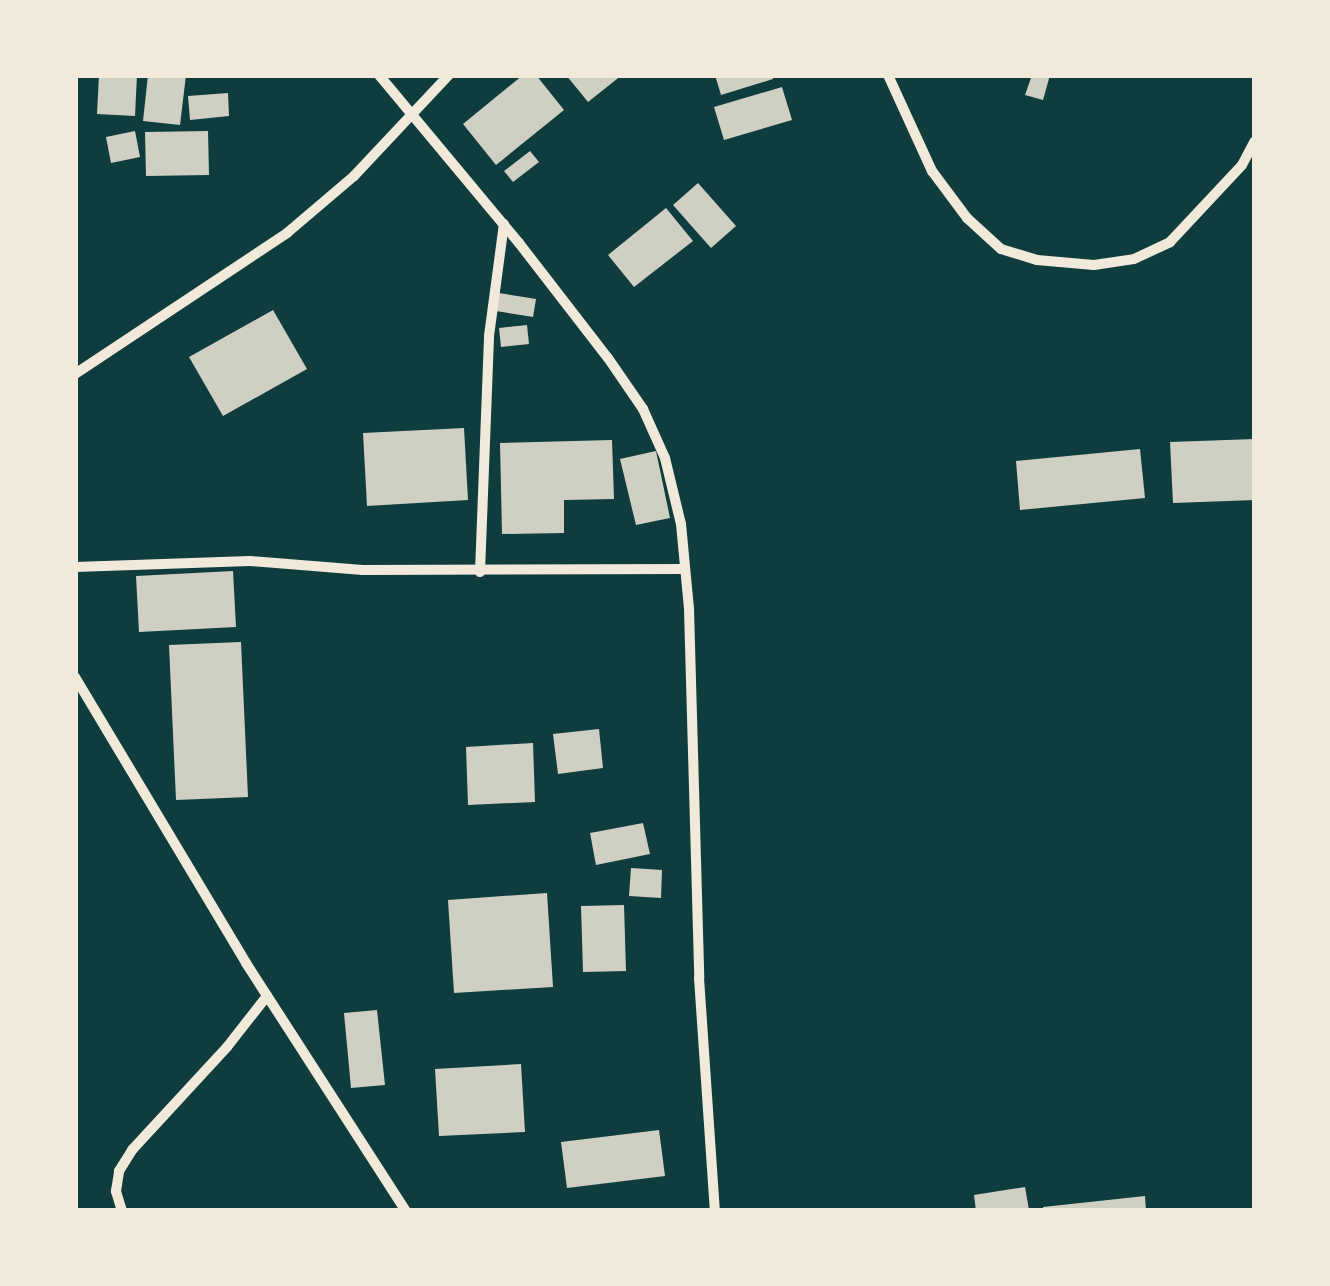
<!DOCTYPE html>
<style>
body{margin:0}
#map{position:relative;width:1330px;height:1286px;overflow:hidden;background:#0f3d3e;font-family:"Fira Sans",sans-serif}
div>[style]{position:absolute}
.building>*{inset:0;background:#cfcfc3}
.minor>*{height:10px;margin:-5px;padding:0 5px;transform-origin:5px;border-radius:5px;background:#f1e9da}
span{translate:-50% -50%;white-space:nowrap;text-align:center;line-height:1.15;-webkit-text-stroke:10px #f1e9da;paint-order:stroke}
.frame{position:absolute;inset:0;border:78px solid #f1e9da;pointer-events:none}
</style>
<div id="map">
<div class="building">
<div style="clip-path:polygon(99px 75px,137px 75px,135px 116px,97px 114px)"></div>
<div style="clip-path:polygon(148px 75px,186px 75px,180px 125px,143px 121px)"></div>
<div style="clip-path:polygon(523px 75px,536px 75px,564px 110px,496px 165px,463px 124px)"></div>
<div style="clip-path:polygon(566px 75px,622px 75px,588px 102px)"></div>
<div style="clip-path:polygon(715px 75px,772px 75px,773px 79px,721px 95px)"></div>
<div style="clip-path:polygon(1032px 75px,1050px 75px,1043px 100px,1025px 95px)"></div>
<div style="clip-path:polygon(782px 87px,792px 120px,724px 140px,714px 107px)"></div>
<div style="clip-path:polygon(228px 93px,229px 116px,190px 120px,188px 96px)"></div>
<div style="clip-path:polygon(135px 131px,140px 157px,111px 163px,106px 137px)"></div>
<div style="clip-path:polygon(208px 131px,209px 175px,146px 176px,145px 132px)"></div>
<div style="clip-path:polygon(530px 151px,539px 162px,513px 182px,504px 171px)"></div>
<div style="clip-path:polygon(698px 183px,736px 226px,711px 248px,673px 205px)"></div>
<div style="clip-path:polygon(666px 208px,693px 241px,634px 287px,608px 255px)"></div>
<div style="clip-path:polygon(499px 293px,536px 299px,533px 317px,496px 311px)"></div>
<div style="clip-path:polygon(273px 310px,307px 369px,223px 416px,189px 357px)"></div>
<div style="clip-path:polygon(527px 325px,529px 344px,501px 347px,499px 328px)"></div>
<div style="clip-path:polygon(464px 428px,468px 500px,367px 506px,363px 433px)"></div>
<div style="clip-path:polygon(1255px 439px,1255px 500px,1173px 503px,1170px 442px)"></div>
<div style="clip-path:polygon(612px 440px,614px 499px,564px 500px,564px 533px,502px 534px,500px 443px)"></div>
<div style="clip-path:polygon(1140px 449px,1145px 498px,1020px 510px,1016px 461px)"></div>
<div style="clip-path:polygon(656px 451px,670px 518px,636px 525px,620px 459px)"></div>
<div style="clip-path:polygon(233px 571px,236px 627px,139px 632px,136px 576px)"></div>
<div style="clip-path:polygon(241px 642px,248px 797px,176px 800px,169px 645px)"></div>
<div style="clip-path:polygon(599px 729px,603px 768px,558px 774px,553px 734px)"></div>
<div style="clip-path:polygon(533px 743px,535px 802px,468px 805px,466px 747px)"></div>
<div style="clip-path:polygon(643px 823px,650px 854px,596px 865px,590px 833px)"></div>
<div style="clip-path:polygon(631px 868px,662px 870px,661px 898px,629px 896px)"></div>
<div style="clip-path:polygon(547px 893px,553px 987px,454px 993px,448px 900px)"></div>
<div style="clip-path:polygon(624px 905px,626px 971px,583px 972px,581px 906px)"></div>
<div style="clip-path:polygon(377px 1010px,385px 1085px,351px 1088px,344px 1013px)"></div>
<div style="clip-path:polygon(521px 1064px,525px 1132px,439px 1136px,435px 1069px)"></div>
<div style="clip-path:polygon(659px 1130px,665px 1176px,567px 1188px,561px 1142px)"></div>
<div style="clip-path:polygon(1025px 1187px,1029px 1210px,976px 1211px,974px 1195px)"></div>
<div style="clip-path:polygon(1145px 1196px,1146px 1211px,1043px 1211px,1043px 1207px)"></div>
</div>
<div class="minor">
<div style="left:379px;top:75px;width:219px;rotate:50.2deg"></div>
<div style="left:519px;top:243px;width:145px;rotate:52.3deg"></div>
<div style="left:608px;top:358px;width:62px;rotate:55.5deg"></div>
<div style="left:643px;top:409px;width:54px;rotate:65.8deg"></div>
<div style="left:665px;top:458px;width:68px;rotate:76.4deg"></div>
<div style="left:681px;top:524px;width:85px;rotate:84.6deg"></div>
<div style="left:689px;top:609px;width:369px;rotate:88.4deg"></div>
<div style="left:699px;top:978px;width:234px;rotate:86.1deg"></div>
<div style="left:888px;top:75px;width:106px;rotate:65.4deg"></div>
<div style="left:932px;top:171px;width:59px;rotate:53.3deg"></div>
<div style="left:967px;top:218px;width:46px;rotate:42.4deg"></div>
<div style="left:1001px;top:249px;width:38px;rotate:17deg"></div>
<div style="left:1037px;top:260px;width:57px;rotate:5deg"></div>
<div style="left:1094px;top:265px;width:40px;rotate:-8.5deg"></div>
<div style="left:1134px;top:259px;width:40px;rotate:-25deg"></div>
<div style="left:1170px;top:242px;width:105px;rotate:-46.9deg"></div>
<div style="left:1242px;top:165px;width:27px;rotate:-62deg"></div>
<div style="left:75px;top:374px;width:255px;rotate:-33.6deg"></div>
<div style="left:287px;top:233px;width:88px;rotate:-40.4deg"></div>
<div style="left:354px;top:176px;width:139px;rotate:-46.8deg"></div>
<div style="left:75px;top:567px;width:175px;rotate:-2deg"></div>
<div style="left:250px;top:561px;width:113px;rotate:4.6deg"></div>
<div style="left:363px;top:570px;width:322px;rotate:-0.2deg"></div>
<div style="left:480px;top:572px;width:236px;rotate:-87.8deg"></div>
<div style="left:489px;top:336px;width:113px;rotate:-82.4deg"></div>
<div style="left:75px;top:677px;width:333px;rotate:59.1deg"></div>
<div style="left:246px;top:963px;width:295px;rotate:57.2deg"></div>
<div style="left:122px;top:1211px;width:21px;rotate:-107deg"></div>
<div style="left:116px;top:1191px;width:20px;rotate:-81deg"></div>
<div style="left:119px;top:1171px;width:25px;rotate:-58deg"></div>
<div style="left:132px;top:1150px;width:140px;rotate:-47.3deg"></div>
<div style="left:227px;top:1047px;width:65px;rotate:-51.9deg"></div>
</div>
<div class="frame"></div>
</div>
